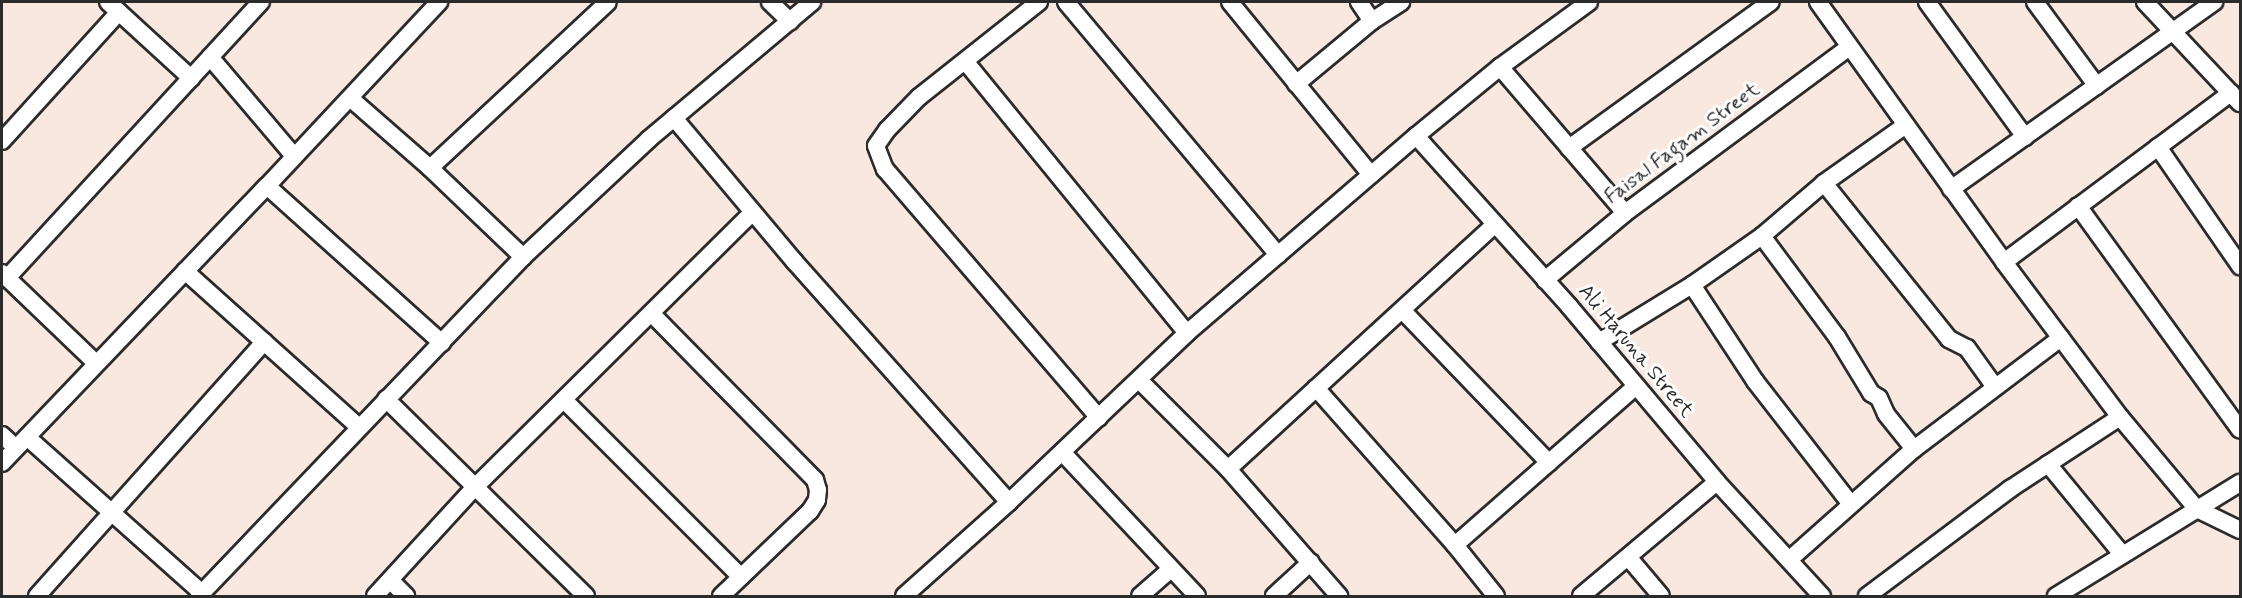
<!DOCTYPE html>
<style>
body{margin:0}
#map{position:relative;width:2242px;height:598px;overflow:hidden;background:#f8e8e0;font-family:Mynerve,sans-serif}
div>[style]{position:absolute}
.roads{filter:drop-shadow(2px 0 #2b2b2b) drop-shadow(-2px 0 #2b2b2b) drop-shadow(0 2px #2b2b2b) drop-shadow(0 -2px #2b2b2b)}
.minor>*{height:16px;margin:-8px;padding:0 8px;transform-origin:8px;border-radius:8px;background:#fff}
span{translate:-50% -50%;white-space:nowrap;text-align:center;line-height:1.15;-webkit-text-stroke:6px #fff;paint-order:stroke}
.street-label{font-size:21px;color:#2b2b2b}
.frame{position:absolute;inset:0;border:3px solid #2b2b2b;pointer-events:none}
</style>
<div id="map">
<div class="roads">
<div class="minor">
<div style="left:108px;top:2px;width:113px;rotate:42.5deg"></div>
<div style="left:770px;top:2px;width:28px;rotate:44deg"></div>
<div style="left:1039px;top:2px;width:153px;rotate:141.6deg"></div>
<div style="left:919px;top:97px;width:46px;rotate:134.1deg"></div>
<div style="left:887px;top:130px;width:19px;rotate:125deg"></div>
<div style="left:876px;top:146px;width:25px;rotate:69deg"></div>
<div style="left:885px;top:169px;width:328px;rotate:49.3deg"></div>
<div style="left:1066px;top:2px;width:330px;rotate:50deg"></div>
<div style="left:1230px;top:2px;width:223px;rotate:50.8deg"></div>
<div style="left:1359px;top:2px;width:23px;rotate:56deg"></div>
<div style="left:1372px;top:21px;width:35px;rotate:-33deg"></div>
<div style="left:1818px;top:2px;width:320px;rotate:54.4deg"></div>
<div style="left:2004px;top:262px;width:194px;rotate:53.2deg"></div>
<div style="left:2120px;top:417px;width:120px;rotate:50.1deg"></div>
<div style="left:2197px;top:509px;width:48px;rotate:26deg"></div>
<div style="left:1927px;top:2px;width:167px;rotate:54deg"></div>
<div style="left:2035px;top:2px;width:104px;rotate:53.6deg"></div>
<div style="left:2145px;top:2px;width:139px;rotate:46.8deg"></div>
<div style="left:210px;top:57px;width:130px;rotate:49.7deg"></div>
<div style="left:965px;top:61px;width:351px;rotate:50.8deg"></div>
<div style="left:1500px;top:67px;width:192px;rotate:49.4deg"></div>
<div style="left:1296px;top:84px;width:99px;rotate:-39.7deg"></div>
<div style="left:350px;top:98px;width:106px;rotate:41.2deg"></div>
<div style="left:430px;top:168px;width:129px;rotate:43.7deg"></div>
<div style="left:674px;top:118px;width:187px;rotate:50deg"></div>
<div style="left:794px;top:261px;width:323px;rotate:48.3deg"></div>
<div style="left:1416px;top:136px;width:229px;rotate:48deg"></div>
<div style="left:1569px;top:306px;width:230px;rotate:49.9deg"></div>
<div style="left:1717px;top:482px;width:155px;rotate:47.4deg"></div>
<div style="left:2px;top:141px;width:174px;rotate:-47.8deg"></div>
<div style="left:2158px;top:147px;width:145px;rotate:55.4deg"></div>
<div style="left:1569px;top:148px;width:249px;rotate:-35.9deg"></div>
<div style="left:430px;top:168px;width:243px;rotate:-43deg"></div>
<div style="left:1824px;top:183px;width:200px;rotate:51.3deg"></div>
<div style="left:1949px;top:339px;width:20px;rotate:27deg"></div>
<div style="left:1967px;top:348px;width:48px;rotate:54.3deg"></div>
<div style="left:267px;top:186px;width:235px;rotate:41.9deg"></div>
<div style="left:1951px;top:189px;width:323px;rotate:-35.4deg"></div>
<div style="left:2078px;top:206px;width:276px;rotate:54.1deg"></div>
<div style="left:1762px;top:236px;width:126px;rotate:53.4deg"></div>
<div style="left:1837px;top:337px;width:66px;rotate:58.7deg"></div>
<div style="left:1871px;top:393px;width:9px;rotate:32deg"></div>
<div style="left:1879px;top:398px;width:17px;rotate:66deg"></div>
<div style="left:1886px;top:414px;width:45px;rotate:51.3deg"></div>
<div style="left:2004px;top:262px;width:283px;rotate:-36.7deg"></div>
<div style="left:185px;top:271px;width:234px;rotate:41.9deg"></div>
<div style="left:2px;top:273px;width:130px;rotate:43.8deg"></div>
<div style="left:7px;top:278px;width:375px;rotate:-47.4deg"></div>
<div style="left:1545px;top:280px;width:104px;rotate:-39.9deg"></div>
<div style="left:1625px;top:213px;width:279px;rotate:-36.5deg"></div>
<div style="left:1692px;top:285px;width:115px;rotate:56.7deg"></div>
<div style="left:1755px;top:381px;width:155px;rotate:52.1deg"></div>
<div style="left:1402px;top:310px;width:212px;rotate:46.1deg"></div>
<div style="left:652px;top:314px;width:233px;rotate:45.5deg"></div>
<div style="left:815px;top:480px;width:10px;rotate:73deg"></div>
<div style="left:818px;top:490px;width:10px;rotate:96deg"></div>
<div style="left:817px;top:500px;width:13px;rotate:122deg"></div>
<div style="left:810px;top:511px;width:123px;rotate:136.3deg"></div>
<div style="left:1599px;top:342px;width:109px;rotate:-31.5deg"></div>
<div style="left:1692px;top:285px;width:85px;rotate:-35deg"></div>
<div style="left:1762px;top:236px;width:82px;rotate:-40.5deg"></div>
<div style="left:1824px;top:183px;width:100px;rotate:-35.3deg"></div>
<div style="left:1139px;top:380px;width:126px;rotate:45deg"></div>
<div style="left:1228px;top:469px;width:169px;rotate:48.8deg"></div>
<div style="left:1316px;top:388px;width:210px;rotate:48.5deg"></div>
<div style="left:1455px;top:545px;width:65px;rotate:51.2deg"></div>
<div style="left:386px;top:399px;width:281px;rotate:44.6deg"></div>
<div style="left:564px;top:400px;width:250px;rotate:45deg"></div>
<div style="left:2px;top:435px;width:19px;rotate:43deg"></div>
<div style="left:27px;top:437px;width:234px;rotate:41.7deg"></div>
<div style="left:1062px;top:452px;width:197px;rotate:46.8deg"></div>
<div style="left:2px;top:463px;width:383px;rotate:-46.3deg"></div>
<div style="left:267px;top:186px;width:252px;rotate:-46.9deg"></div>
<div style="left:2048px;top:464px;width:117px;rotate:50.6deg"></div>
<div style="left:1228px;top:469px;width:362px;rotate:-42.5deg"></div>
<div style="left:1455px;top:545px;width:241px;rotate:-41.3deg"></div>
<div style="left:1628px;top:557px;width:51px;rotate:49.8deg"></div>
<div style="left:1790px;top:559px;width:166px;rotate:-41.6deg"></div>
<div style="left:1914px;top:449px;width:184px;rotate:-37.1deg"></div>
<div style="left:390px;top:580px;width:23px;rotate:45deg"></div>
<div style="left:37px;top:596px;width:341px;rotate:-48.2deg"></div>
<div style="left:199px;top:596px;width:469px;rotate:-46.3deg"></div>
<div style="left:523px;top:257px;width:173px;rotate:-43.1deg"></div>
<div style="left:649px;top:139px;width:213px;rotate:-40deg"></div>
<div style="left:375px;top:596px;width:148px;rotate:-47.5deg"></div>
<div style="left:475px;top:487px;width:390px;rotate:-44.7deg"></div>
<div style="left:904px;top:596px;width:141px;rotate:-41.8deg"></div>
<div style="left:1009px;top:502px;width:245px;rotate:-43.5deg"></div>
<div style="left:1187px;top:333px;width:302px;rotate:-40.7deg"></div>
<div style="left:1416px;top:136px;width:109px;rotate:-39.4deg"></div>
<div style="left:1500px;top:67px;width:110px;rotate:-36.1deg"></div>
<div style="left:1140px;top:596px;width:41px;rotate:-41.1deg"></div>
<div style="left:1274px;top:596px;width:50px;rotate:-42.6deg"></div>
<div style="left:1581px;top:596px;width:177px;rotate:-40deg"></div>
<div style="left:1867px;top:596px;width:179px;rotate:-36.8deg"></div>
<div style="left:2010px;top:489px;width:131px;rotate:-33.2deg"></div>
<div style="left:2056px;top:596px;width:216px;rotate:-31.6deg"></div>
</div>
</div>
<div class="street-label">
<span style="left:1682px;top:143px;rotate:-37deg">Faisal Fagam Street</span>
<span style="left:1636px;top:351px;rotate:50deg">Ali Haruna Street</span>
</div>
<div class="frame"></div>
</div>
